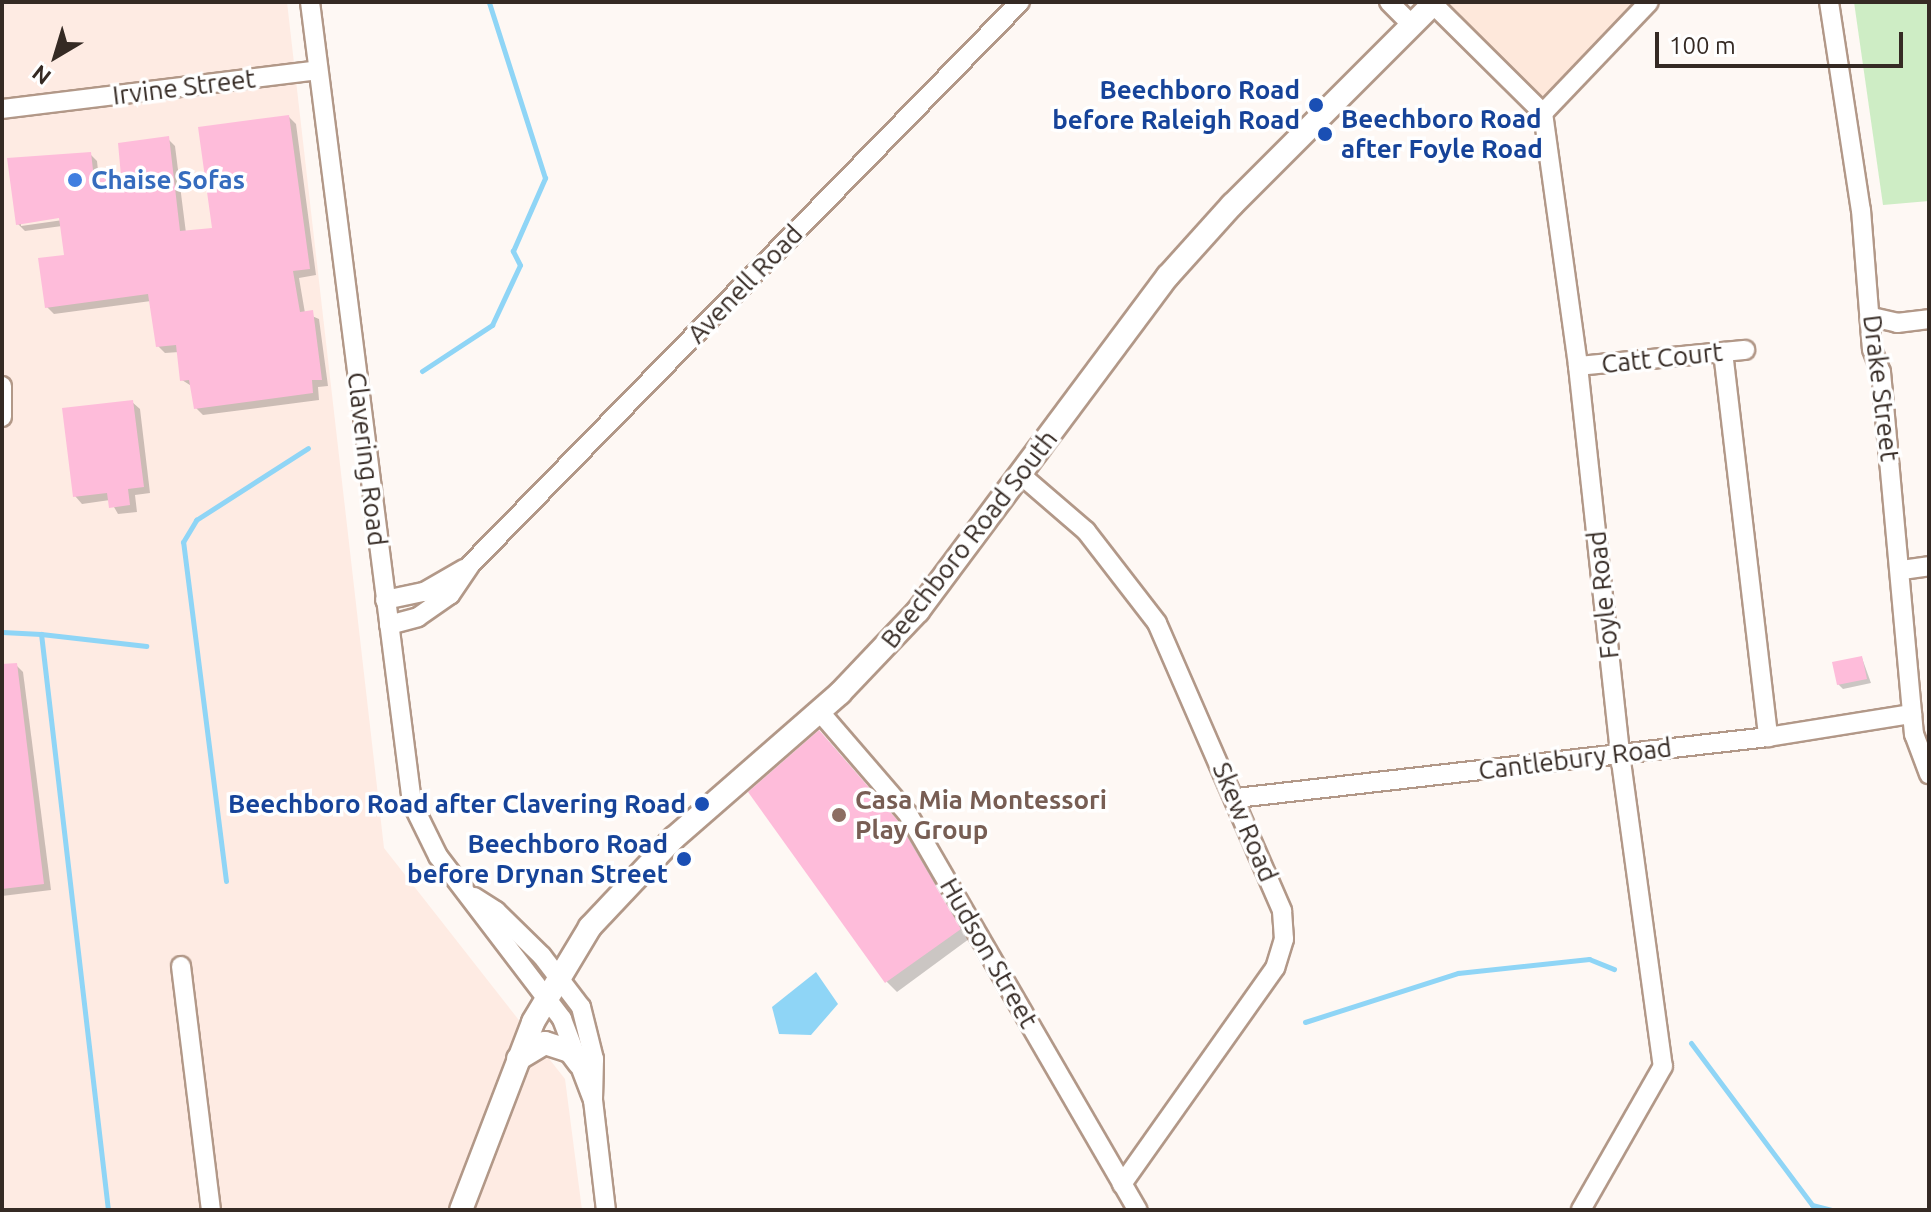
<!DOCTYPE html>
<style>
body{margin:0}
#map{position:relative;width:1931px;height:1212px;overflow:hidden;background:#fef8f4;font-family:Ubuntu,sans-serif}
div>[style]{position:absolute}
.built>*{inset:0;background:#fee8db}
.industrial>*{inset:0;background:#feebe3}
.green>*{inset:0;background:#ceedc5}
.water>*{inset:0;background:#8fd5f6}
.shadow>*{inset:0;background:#0003}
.stream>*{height:5px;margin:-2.5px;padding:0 2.5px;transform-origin:2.5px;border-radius:2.5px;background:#8fd5f6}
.building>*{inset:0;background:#febcda}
.roads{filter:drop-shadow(2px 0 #b29888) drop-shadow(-2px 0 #b29888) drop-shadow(0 2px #b29888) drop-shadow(0 -2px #b29888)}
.minor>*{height:18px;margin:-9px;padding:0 9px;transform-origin:9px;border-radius:9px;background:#fff}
.major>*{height:22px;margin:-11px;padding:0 11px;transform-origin:11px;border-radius:11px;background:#fff}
.dots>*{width:22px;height:22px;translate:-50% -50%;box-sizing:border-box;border:4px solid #fff;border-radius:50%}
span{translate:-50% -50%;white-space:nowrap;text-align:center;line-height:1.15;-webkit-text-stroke:7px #fff;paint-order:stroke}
.street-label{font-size:26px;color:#352a24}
.transit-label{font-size:26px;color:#164399;font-weight:700}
.right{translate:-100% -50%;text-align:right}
.left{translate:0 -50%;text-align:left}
.shop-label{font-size:26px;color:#366cbe;font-weight:700}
.education-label{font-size:26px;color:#785e54;font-weight:700}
.frame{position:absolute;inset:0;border:4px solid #352a24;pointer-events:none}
.north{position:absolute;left:16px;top:16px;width:80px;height:80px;-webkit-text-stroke:6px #fff;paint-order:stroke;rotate:218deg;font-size:22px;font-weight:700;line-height:32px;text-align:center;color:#352a24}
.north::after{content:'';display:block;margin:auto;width:28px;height:36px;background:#352a24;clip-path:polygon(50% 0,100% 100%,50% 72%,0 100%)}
.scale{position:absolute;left:1655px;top:32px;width:248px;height:36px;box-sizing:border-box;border:4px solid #352a24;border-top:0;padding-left:10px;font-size:24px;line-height:28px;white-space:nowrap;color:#352a24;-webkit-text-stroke:6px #fff;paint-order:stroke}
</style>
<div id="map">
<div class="built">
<div style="clip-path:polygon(1438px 2px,1648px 2px,1545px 110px)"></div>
</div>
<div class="industrial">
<div style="clip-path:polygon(2px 2px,287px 2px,384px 848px,565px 1079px,582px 1210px,2px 1210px)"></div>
</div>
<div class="green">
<div style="clip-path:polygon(1854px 2px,1929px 2px,1929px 201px,1883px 205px)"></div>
</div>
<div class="water">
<div style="clip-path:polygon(816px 972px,838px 1004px,811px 1035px,779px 1034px,772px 1007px)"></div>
</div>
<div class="shadow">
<div style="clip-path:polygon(evenodd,289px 117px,296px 124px,316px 275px,299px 278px,305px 313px,319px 319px,328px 386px,318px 387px,319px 400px,203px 415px,196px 408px,193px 387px,182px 380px,179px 352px,165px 353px,158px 346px,151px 301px,54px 314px,47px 307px,66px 256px,62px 226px,25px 231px,18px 224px,90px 154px,97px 161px,99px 180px,123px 178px,168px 139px,175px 146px,186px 233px,214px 230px,289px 117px,69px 215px,70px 219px,21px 226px,21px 222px,69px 215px)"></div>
<div style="clip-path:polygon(132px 402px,140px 409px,150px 493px,135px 495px,137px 512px,118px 514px,110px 500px,82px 504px,75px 496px)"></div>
<div style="clip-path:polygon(1862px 658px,1871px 683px,1843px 689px,1838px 684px)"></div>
<div style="clip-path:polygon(16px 665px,23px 672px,51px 890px,2px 896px,2px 667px)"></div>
<div style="clip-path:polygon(829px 742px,908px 833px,969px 939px,897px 992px,887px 982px)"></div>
</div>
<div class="stream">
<div style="left:422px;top:371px;width:84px;rotate:-33.3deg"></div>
<div style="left:492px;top:325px;width:66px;rotate:-65deg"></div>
<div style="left:520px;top:265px;width:16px;rotate:-117deg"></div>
<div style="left:513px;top:251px;width:80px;rotate:-66.3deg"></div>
<div style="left:545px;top:178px;width:185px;rotate:-107.7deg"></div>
<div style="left:2px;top:632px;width:39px;rotate:3deg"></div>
<div style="left:226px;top:881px;width:342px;rotate:-97.2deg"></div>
<div style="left:183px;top:542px;width:26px;rotate:-59deg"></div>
<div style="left:196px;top:520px;width:133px;rotate:-32.7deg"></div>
<div style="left:1305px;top:1022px;width:161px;rotate:-17.8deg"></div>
<div style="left:1458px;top:973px;width:132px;rotate:-6.1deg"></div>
<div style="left:1589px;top:959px;width:27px;rotate:22deg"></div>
<div style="left:1691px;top:1043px;width:202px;rotate:53.2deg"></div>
<div style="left:1812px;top:1205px;width:21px;rotate:14deg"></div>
<div style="left:108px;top:1210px;width:580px;rotate:-96.63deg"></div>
<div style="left:41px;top:634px;width:106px;rotate:6.5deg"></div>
</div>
<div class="building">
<div style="clip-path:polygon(289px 115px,310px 269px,293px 271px,300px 312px,313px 310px,322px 380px,312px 380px,313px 393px,194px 409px,189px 380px,180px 381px,176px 345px,156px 347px,148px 294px,45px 308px,38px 258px,64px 255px,59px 218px,16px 225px,7px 158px,91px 152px,94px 179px,121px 176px,118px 143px,169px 136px,180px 231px,212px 228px,198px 127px)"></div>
<div style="clip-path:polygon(133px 400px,144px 487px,128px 489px,130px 505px,109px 508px,107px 493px,73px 497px,62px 408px)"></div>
<div style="clip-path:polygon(1862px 656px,1867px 679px,1837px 685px,1832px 662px)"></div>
<div style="clip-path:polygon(17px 663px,44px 884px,2px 889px,2px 664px)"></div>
<div style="clip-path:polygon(819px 730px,898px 821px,961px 929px,885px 983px,748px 792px)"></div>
</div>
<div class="roads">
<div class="minor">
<div style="left:310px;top:2px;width:807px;rotate:82.74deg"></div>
<div style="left:412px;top:803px;width:59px;rotate:63.9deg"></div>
<div style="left:438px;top:856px;width:205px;rotate:52.7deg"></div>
<div style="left:562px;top:1019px;width:87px;rotate:69.1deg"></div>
<div style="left:1389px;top:2px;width:31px;rotate:45deg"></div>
<div style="left:1829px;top:2px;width:210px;rotate:81.3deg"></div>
<div style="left:1861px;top:210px;width:139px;rotate:85.5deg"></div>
<div style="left:1872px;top:349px;width:25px;rotate:69deg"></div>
<div style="left:1881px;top:372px;width:364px;rotate:84.8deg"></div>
<div style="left:1914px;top:734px;width:43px;rotate:69.4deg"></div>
<div style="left:1433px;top:4px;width:155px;rotate:44.7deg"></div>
<div style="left:1543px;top:113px;width:255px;rotate:82.1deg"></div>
<div style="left:1578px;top:366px;width:390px;rotate:83.8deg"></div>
<div style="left:1620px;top:754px;width:315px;rotate:82.2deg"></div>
<div style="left:1663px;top:1066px;width:166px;rotate:119.7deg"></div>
<div style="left:2px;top:109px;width:318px;rotate:-7deg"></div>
<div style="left:1543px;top:113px;width:153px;rotate:-46.3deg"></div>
<div style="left:1872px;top:317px;width:26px;rotate:13deg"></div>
<div style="left:1897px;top:323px;width:32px;rotate:-7deg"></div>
<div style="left:1723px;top:352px;width:388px;rotate:83.3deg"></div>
<div style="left:1578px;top:366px;width:168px;rotate:-5.5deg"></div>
<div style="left:2px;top:386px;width:31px;rotate:90deg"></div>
<div style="left:1021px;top:475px;width:86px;rotate:40.7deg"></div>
<div style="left:1086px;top:531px;width:116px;rotate:52.3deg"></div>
<div style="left:1157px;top:623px;width:314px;rotate:66.5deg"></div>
<div style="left:1282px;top:911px;width:28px;rotate:86deg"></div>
<div style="left:1284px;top:939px;width:30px;rotate:107deg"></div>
<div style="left:1275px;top:968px;width:265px;rotate:125.3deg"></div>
<div style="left:1902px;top:570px;width:27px;rotate:-8deg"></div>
<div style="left:385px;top:600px;width:40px;rotate:-12deg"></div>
<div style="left:424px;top:592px;width:46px;rotate:-29.9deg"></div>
<div style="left:389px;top:625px;width:30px;rotate:-15deg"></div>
<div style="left:418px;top:617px;width:39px;rotate:-35deg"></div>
<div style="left:450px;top:595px;width:36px;rotate:-56deg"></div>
<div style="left:470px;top:565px;width:787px;rotate:-45.67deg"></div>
<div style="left:819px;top:711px;width:136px;rotate:49.2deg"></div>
<div style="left:908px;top:814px;width:458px;rotate:59.9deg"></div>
<div style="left:1237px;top:798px;width:534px;rotate:-6.55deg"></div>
<div style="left:1768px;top:737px;width:146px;rotate:-9.1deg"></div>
<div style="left:474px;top:897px;width:26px;rotate:32deg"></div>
<div style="left:496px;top:911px;width:64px;rotate:44.4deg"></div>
<div style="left:542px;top:956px;width:64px;rotate:52.6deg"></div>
<div style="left:581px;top:1007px;width:54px;rotate:76deg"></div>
<div style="left:594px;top:1059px;width:41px;rotate:91.4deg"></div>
<div style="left:593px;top:1100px;width:111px;rotate:83.3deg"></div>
<div style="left:181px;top:966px;width:246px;rotate:83deg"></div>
</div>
<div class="major">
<div style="left:518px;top:1059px;width:31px;rotate:-31deg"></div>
<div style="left:545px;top:1043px;width:26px;rotate:18deg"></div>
<div style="left:570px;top:1051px;width:15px;rotate:53deg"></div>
<div style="left:461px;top:1210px;width:201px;rotate:-69deg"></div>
<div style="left:533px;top:1022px;width:111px;rotate:-59deg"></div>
<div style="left:590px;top:927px;width:122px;rotate:-46.7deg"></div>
<div style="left:674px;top:838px;width:220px;rotate:-41.1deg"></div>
<div style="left:840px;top:693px;width:113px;rotate:-46.4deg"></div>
<div style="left:918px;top:611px;width:418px;rotate:-53.3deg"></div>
<div style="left:1168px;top:276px;width:96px;rotate:-48deg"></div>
<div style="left:1232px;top:205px;width:287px;rotate:-45deg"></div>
</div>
</div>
<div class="dots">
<div style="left:1316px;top:105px;background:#1a4fb4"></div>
<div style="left:1325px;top:134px;background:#1a4fb4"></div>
<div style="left:75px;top:180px;background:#3f7fe0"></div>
<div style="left:702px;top:804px;background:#1a4fb4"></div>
<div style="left:839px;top:815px;background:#8d6e63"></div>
<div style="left:684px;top:859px;background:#1a4fb4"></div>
</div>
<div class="street-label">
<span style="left:184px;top:87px;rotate:-7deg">Irvine Street</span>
<span style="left:745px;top:284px;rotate:-46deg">Avenell Road</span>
<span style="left:1662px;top:358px;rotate:-6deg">Catt Court</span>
<span style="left:1881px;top:388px;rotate:83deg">Drake Street</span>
<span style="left:367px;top:459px;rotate:83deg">Clavering Road</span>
<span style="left:969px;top:539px;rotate:-52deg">Beechboro Road South</span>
<span style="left:1603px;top:595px;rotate:-96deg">Foyle Road</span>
<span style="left:1575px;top:759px;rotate:-7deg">Cantlebury Road</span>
<span style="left:1245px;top:822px;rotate:67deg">Skew Road</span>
<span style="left:989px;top:953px;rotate:60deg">Hudson Street</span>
</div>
<div class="transit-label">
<span class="right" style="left:1300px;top:105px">Beechboro Road<br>before Raleigh Road</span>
<span class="left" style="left:1341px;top:134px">Beechboro Road<br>after Foyle Road</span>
<span class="right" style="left:686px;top:804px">Beechboro Road after Clavering Road</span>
<span class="right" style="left:668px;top:859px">Beechboro Road<br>before Drynan Street</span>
</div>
<div class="shop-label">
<span class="left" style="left:91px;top:180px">Chaise Sofas</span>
</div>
<div class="education-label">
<span class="left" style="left:855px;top:815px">Casa Mia Montessori<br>Play Group</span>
</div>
<div class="frame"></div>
<div class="north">N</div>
<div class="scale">100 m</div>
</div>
